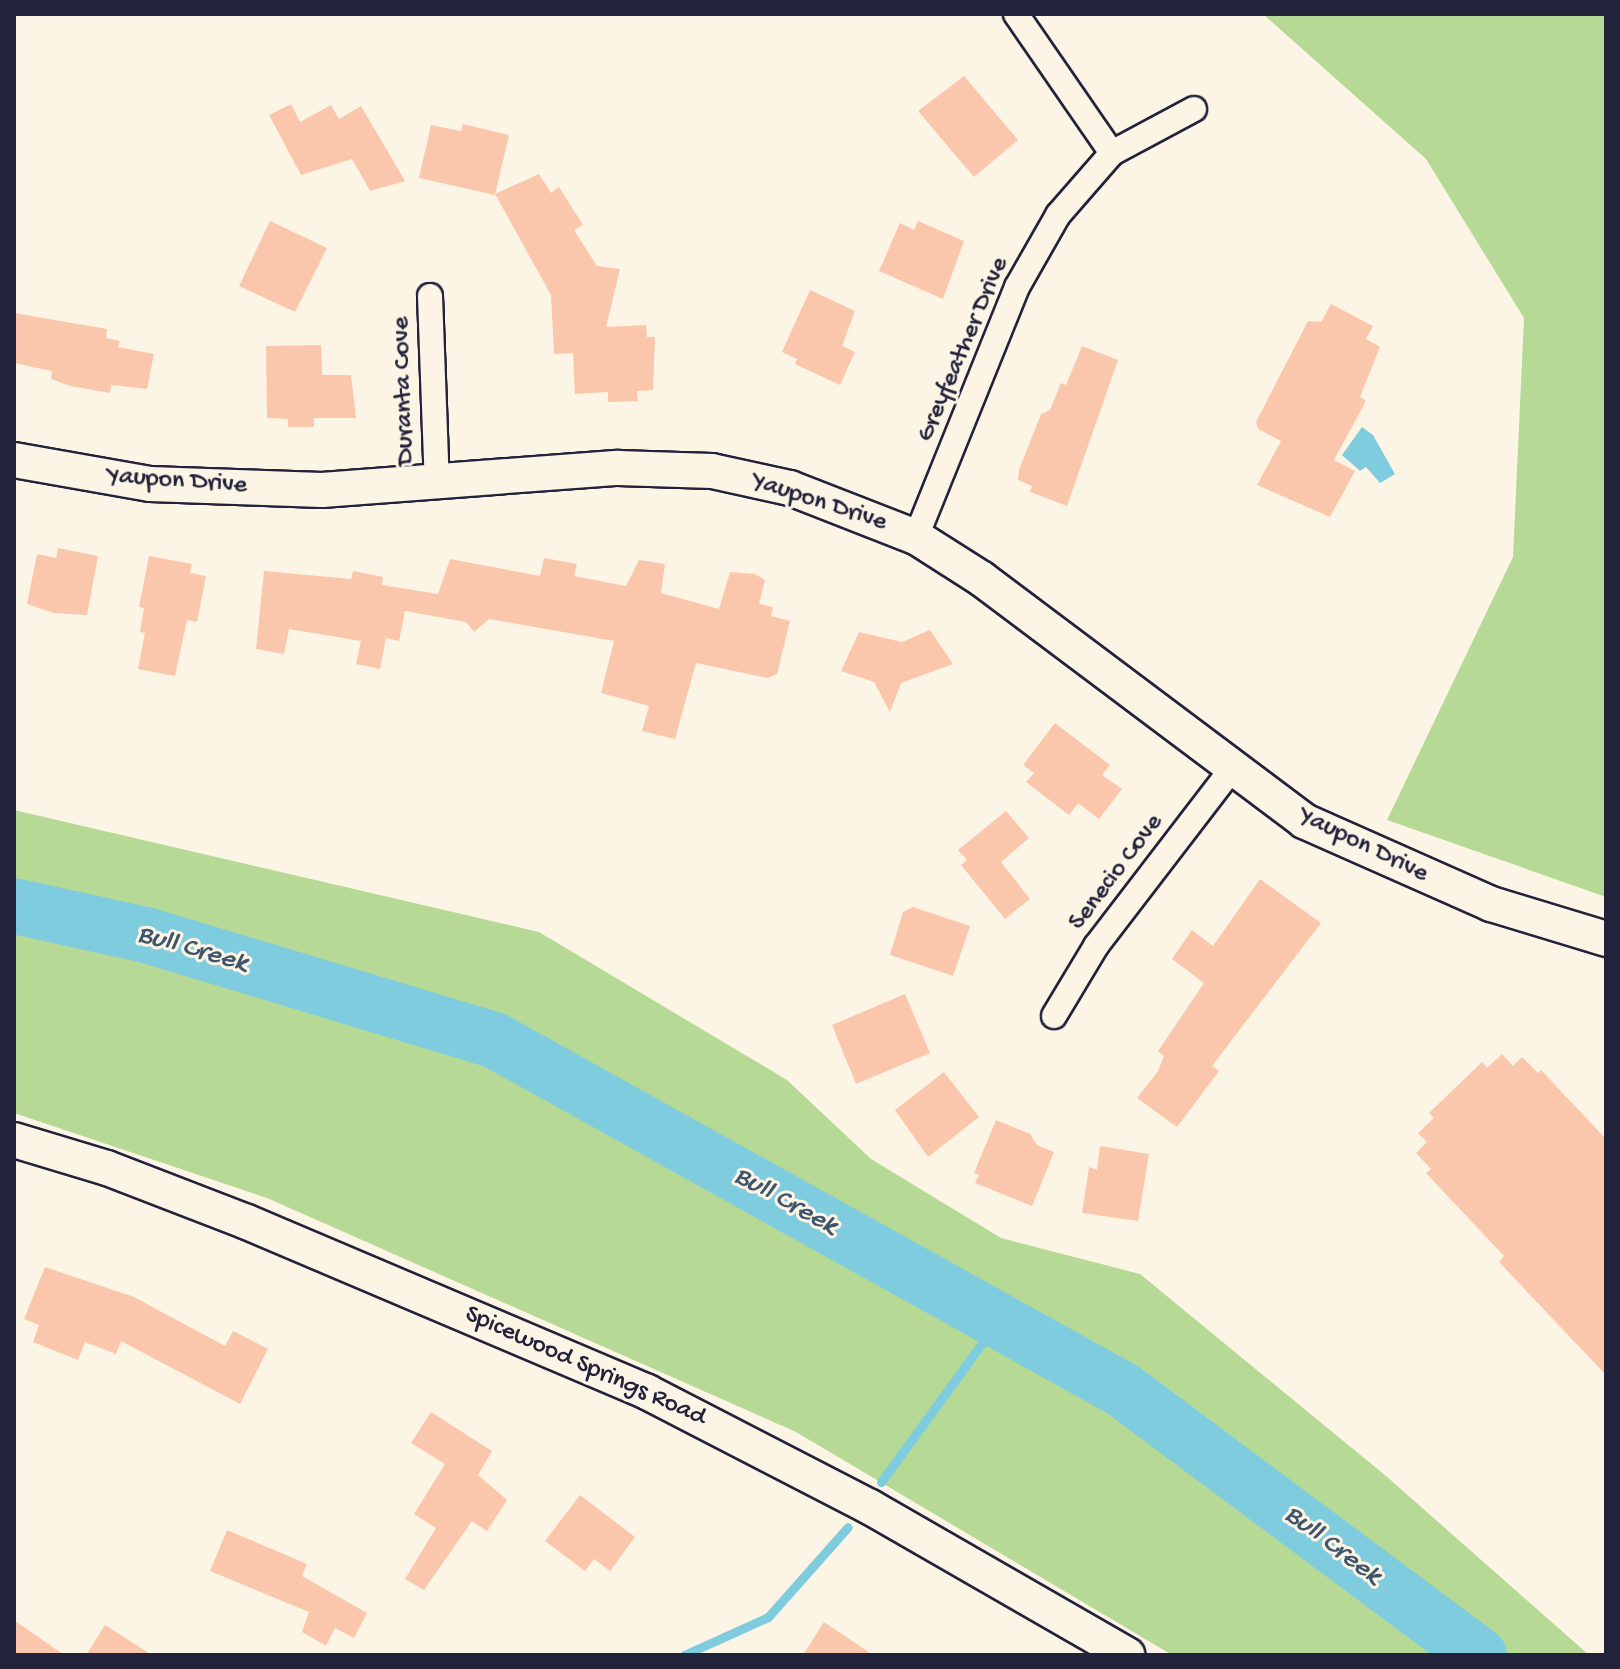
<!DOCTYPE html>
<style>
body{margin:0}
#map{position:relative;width:1620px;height:1669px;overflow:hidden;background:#fcf5e5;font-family:"Gochi Hand",sans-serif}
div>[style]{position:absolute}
.green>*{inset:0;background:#b6da95}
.water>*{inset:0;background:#7fccde}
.stream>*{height:9px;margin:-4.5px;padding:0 4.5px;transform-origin:4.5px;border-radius:4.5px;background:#7fccde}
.river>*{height:56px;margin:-28px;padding:0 28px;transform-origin:28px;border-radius:28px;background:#7fccde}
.building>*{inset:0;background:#fbc7ac}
.roads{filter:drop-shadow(2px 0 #22223b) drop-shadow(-2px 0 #22223b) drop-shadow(0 2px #22223b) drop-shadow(0 -2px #22223b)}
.street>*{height:24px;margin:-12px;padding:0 12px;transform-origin:12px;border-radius:12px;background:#fcf5e5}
.secondary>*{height:34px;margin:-17px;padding:0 17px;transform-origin:17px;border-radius:17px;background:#fcf5e5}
span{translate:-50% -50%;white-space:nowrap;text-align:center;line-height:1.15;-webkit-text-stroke:6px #fcf5e5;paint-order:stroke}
.street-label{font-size:26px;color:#22223b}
.water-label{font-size:28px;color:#3e556c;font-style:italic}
.frame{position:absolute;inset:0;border:16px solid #22223b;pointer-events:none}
</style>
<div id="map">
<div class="green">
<div style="clip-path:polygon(1263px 14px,1606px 14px,1606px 897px,1387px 820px,1513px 557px,1524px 318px,1426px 159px)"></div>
<div style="clip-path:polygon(14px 810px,539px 932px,787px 1080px,871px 1159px,1001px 1238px,1140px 1274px,1386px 1476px,1589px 1655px,1172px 1655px,796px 1432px,267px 1198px,14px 1113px)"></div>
</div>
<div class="water">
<div style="clip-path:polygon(1362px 427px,1373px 435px,1395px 474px,1380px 483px,1366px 467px,1360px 471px,1342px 455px)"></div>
</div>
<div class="stream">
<div style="left:881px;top:1482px;width:199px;rotate:-54deg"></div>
<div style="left:684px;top:1655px;width:92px;rotate:-24.3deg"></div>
<div style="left:768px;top:1617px;width:120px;rotate:-48.4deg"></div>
</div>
<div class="river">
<div style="left:14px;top:906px;width:135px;rotate:12.4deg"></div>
<div style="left:146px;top:935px;width:363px;rotate:16.8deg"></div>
<div style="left:494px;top:1040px;width:720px;rotate:29.09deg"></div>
<div style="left:1123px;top:1390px;width:444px;rotate:36.7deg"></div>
</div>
<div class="building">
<div style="clip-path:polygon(964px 76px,1018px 140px,974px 177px,918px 111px)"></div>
<div style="clip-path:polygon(291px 104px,300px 122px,331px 105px,339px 119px,361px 106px,405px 181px,370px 191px,352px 159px,301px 175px,269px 115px)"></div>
<div style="clip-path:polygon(463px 124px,509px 135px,495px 195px,419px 178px,431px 125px,461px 131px)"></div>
<div style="clip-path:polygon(539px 174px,551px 193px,559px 187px,583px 225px,574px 230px,597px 266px,620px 269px,606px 327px,646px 325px,647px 337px,655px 337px,653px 390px,637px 391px,638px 401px,608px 402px,608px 392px,575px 394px,573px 353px,554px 354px,551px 295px,495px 194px)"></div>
<div style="clip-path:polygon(270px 221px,327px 248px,295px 312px,239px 286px)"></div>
<div style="clip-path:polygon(918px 221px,964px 241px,943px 299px,879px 271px,900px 223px,914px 230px)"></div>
<div style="clip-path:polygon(810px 290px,855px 311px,842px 346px,855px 352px,840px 385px,795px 364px,797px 359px,782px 352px)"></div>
<div style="clip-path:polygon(1331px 304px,1373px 326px,1366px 339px,1380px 347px,1360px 397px,1366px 401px,1334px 460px,1355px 471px,1330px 517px,1257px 485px,1281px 441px,1258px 429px,1256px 422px,1308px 321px,1321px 322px)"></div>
<div style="clip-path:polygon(14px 313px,107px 329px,106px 338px,120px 341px,118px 347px,154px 354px,147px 389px,111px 385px,110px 393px,70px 386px,51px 379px,52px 371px,14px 363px)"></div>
<div style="clip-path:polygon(321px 345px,322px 375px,351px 375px,356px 418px,314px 418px,314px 427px,288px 427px,288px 419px,267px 418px,266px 346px)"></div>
<div style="clip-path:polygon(1082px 346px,1118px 360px,1067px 506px,1030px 492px,1032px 486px,1018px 480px,1019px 470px,1041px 414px,1050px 410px,1061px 383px,1066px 385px)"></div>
<div style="clip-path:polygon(58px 548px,98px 556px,87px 615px,54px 613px,27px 604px,37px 554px,56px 558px)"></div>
<div style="clip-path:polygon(149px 556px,192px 564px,190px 573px,206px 576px,197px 622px,187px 620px,175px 676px,138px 669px,145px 633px,140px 632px,144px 608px,139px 607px)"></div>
<div style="clip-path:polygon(544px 558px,577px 564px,574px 576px,626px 586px,639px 560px,665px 564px,661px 593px,719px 609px,730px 572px,755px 574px,765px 580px,759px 604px,773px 607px,771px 616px,790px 621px,777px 674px,768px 678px,696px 663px,675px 739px,642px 731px,649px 706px,601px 693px,614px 641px,489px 619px,474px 632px,466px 622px,405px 611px,399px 641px,386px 638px,380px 669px,356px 664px,361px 641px,289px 629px,284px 654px,256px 649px,264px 571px,351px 579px,353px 571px,383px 577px,382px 585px,438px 594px,450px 559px,540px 576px)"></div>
<div style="clip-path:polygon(930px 630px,953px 664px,901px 683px,890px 712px,874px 682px,841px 671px,859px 632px,902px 642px)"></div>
<div style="clip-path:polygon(1055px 723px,1110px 765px,1102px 775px,1122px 789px,1099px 819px,1078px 803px,1069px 815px,1026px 782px,1034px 773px,1023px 765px)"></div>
<div style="clip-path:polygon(1006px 811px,1029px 838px,1001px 862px,1030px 899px,1005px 919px,961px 865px,967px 860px,958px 850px)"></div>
<div style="clip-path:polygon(1260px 879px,1321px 923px,1212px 1066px,1219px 1071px,1177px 1127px,1137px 1098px,1158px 1071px,1164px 1056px,1158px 1051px,1204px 983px,1172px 959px,1192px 930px,1213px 946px)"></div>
<div style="clip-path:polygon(913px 907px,970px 926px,953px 976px,890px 955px,903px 912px)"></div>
<div style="clip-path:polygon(905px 994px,930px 1053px,856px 1084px,832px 1025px)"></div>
<div style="clip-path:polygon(1502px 1054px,1513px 1066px,1522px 1057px,1538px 1073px,1541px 1070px,1606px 1139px,1606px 1375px,1499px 1262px,1504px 1256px,1426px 1173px,1431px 1169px,1416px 1153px,1427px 1142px,1418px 1133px,1434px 1118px,1429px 1113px,1482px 1062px,1487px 1068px)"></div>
<div style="clip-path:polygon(944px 1072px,979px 1117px,928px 1157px,895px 1110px)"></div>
<div style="clip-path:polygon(996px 1120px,1030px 1134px,1037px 1145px,1054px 1152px,1032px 1206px,975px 1183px,979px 1175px,974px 1173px)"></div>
<div style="clip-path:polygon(1100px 1146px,1149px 1154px,1138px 1221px,1082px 1213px,1089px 1167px,1097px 1170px)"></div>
<div style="clip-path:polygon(45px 1267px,134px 1297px,225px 1346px,233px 1331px,268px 1349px,240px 1404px,121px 1341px,116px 1354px,85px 1342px,78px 1360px,33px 1342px,39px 1325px,24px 1319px)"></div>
<div style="clip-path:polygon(431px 1412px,492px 1451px,478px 1475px,507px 1500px,487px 1531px,472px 1521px,424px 1590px,405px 1579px,436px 1528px,414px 1514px,445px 1464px,411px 1443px)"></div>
<div style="clip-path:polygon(580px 1495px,635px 1537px,610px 1571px,594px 1559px,585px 1571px,545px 1541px)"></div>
<div style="clip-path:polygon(227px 1530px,307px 1564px,302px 1576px,367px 1613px,354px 1638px,335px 1628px,326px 1646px,302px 1632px,309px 1612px,210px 1571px)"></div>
<div style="clip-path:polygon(14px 1620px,64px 1655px,14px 1655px)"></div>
<div style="clip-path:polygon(824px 1622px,873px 1655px,803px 1655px)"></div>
<div style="clip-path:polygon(105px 1625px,152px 1655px,86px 1655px)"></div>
</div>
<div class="roads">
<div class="street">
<div style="left:1016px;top:14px;width:169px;rotate:55.4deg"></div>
<div style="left:430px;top:296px;width:187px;rotate:87.9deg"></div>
<div style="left:916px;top:537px;width:270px;rotate:-68deg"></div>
<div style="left:1017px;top:287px;width:83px;rotate:-60.3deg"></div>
<div style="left:1058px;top:215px;width:82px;rotate:-48.9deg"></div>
<div style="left:1112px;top:153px;width:93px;rotate:-28.2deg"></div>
<div style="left:1054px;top:1016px;width:82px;rotate:-59deg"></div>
<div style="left:1096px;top:946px;width:223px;rotate:-52.5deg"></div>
</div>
<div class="secondary">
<div style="left:14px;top:460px;width:138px;rotate:10deg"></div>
<div style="left:150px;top:484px;width:172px;rotate:2deg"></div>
<div style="left:322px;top:490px;width:297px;rotate:-4.3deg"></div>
<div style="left:618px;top:468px;width:94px;rotate:1.8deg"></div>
<div style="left:712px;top:471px;width:80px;rotate:12.3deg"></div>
<div style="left:790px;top:488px;width:135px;rotate:21.3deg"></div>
<div style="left:916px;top:537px;width:78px;rotate:32.5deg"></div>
<div style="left:982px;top:579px;width:403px;rotate:36.9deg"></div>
<div style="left:1304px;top:821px;width:205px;rotate:23.9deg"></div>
<div style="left:1491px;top:904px;width:120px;rotate:16.9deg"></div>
<div style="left:14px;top:1140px;width:97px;rotate:16.8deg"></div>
<div style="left:107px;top:1168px;width:150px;rotate:21.1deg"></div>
<div style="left:247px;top:1222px;width:435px;rotate:23deg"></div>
<div style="left:647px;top:1392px;width:251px;rotate:27.3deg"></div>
<div style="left:870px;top:1507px;width:297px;rotate:29.9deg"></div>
</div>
</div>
<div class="street-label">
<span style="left:964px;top:350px;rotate:-67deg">Greyfeather Drive</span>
<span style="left:405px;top:391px;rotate:-92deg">Duranta Cove</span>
<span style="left:177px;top:482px;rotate:4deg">Yaupon Drive</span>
<span style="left:819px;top:503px;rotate:18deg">Yaupon Drive</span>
<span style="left:1363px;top:846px;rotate:26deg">Yaupon Drive</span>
<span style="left:1117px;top:873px;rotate:-53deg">Senecio Cove</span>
<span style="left:585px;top:1367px;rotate:24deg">Spicewood Springs Road</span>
</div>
<div class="water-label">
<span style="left:192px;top:950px;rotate:16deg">Bull Creek</span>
<span style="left:785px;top:1202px;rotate:29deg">Bull Creek</span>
<span style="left:1332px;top:1546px;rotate:37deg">Bull Creek</span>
</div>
<div class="frame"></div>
</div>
